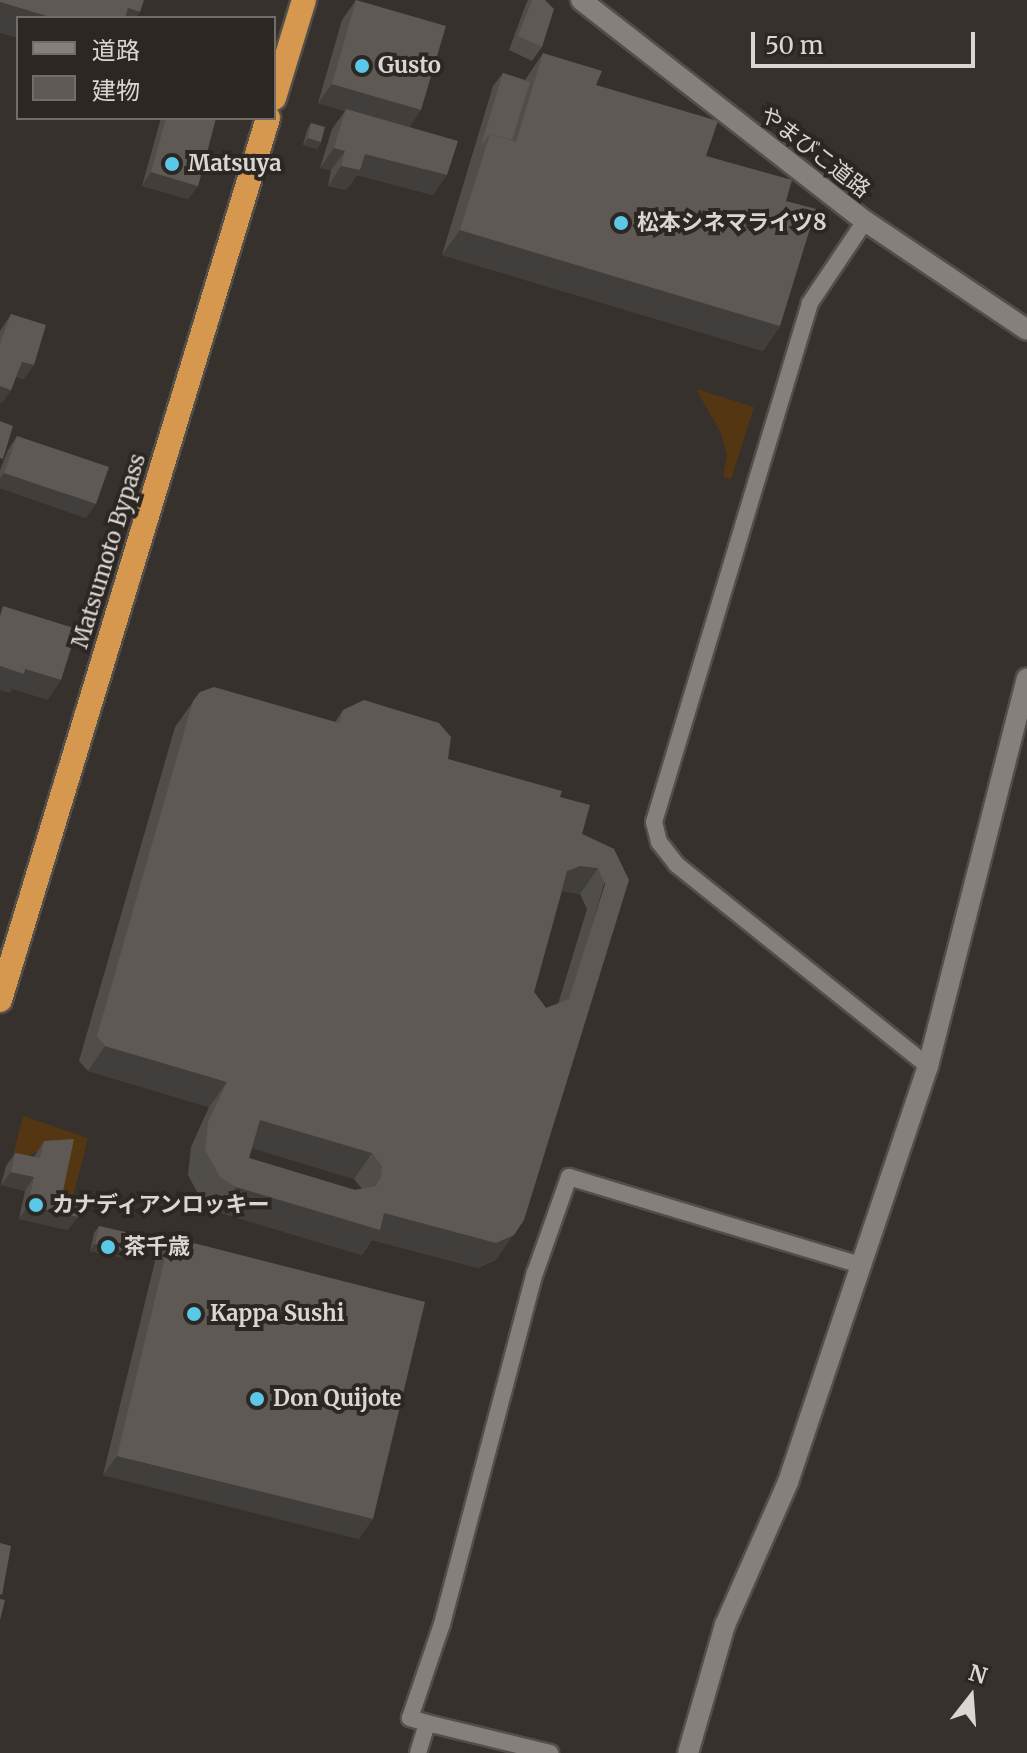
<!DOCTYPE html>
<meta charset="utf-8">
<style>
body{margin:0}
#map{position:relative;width:1027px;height:1753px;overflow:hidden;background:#36312d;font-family:Merriweather,"Noto Sans JP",serif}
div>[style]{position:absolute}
.green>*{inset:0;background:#543612}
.roads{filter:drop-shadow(2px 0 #524e4a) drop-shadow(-2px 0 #524e4a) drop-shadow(0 2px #524e4a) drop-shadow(0 -2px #524e4a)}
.lane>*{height:16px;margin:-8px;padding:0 8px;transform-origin:8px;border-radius:8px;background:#85807b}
.street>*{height:20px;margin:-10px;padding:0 10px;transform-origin:10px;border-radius:10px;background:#85807b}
.secondary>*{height:20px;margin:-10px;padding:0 10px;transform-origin:10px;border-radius:10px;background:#85807b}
.highway>*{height:24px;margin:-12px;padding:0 12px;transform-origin:12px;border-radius:12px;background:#d6974e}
.wall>*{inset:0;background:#514d48}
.shaded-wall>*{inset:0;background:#423e3b}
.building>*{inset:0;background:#5e5954}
.dots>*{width:22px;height:22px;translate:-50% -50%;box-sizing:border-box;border:4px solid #2c2723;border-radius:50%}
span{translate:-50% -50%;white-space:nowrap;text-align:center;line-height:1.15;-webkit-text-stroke:8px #2c2723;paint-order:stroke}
.poi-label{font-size:22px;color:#d9d6d3;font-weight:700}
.left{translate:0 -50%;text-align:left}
.street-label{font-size:22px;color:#d9d6d3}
.legend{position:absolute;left:16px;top:16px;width:260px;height:104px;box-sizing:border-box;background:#2c2723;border:2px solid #716d69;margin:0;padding:10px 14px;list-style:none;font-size:24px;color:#d9d6d3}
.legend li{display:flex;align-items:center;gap:16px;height:40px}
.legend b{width:40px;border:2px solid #716d69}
.north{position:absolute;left:931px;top:1657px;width:80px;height:80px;-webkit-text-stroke:6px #2c2723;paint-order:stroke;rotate:17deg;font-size:22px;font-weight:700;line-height:32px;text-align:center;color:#d9d6d3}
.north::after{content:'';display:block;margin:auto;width:28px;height:36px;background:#d9d6d3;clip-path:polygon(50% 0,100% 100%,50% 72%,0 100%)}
.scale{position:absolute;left:751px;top:32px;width:224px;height:36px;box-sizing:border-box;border:4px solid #d9d6d3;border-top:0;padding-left:10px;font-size:24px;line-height:28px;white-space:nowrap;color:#d9d6d3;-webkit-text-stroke:6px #2c2723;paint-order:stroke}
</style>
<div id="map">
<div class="green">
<div style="clip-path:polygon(696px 389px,754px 407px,731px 479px,723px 477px,727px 456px,721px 433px)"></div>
<div style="clip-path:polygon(23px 1116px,88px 1138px,70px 1208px,59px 1205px,61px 1145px,31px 1154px,26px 1165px,11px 1164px)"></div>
</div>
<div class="roads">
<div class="lane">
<div style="left:865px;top:221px;width:99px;rotate:123.9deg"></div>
<div style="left:810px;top:303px;width:542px;rotate:106.73deg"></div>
<div style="left:654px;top:822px;width:21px;rotate:76deg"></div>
<div style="left:659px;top:842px;width:29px;rotate:52deg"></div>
<div style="left:677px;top:865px;width:322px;rotate:38.7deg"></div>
<div style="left:427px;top:1723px;width:127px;rotate:13.7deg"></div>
<div style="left:418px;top:1753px;width:31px;rotate:-73deg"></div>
<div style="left:427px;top:1723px;width:18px;rotate:-164deg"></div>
<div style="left:410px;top:1718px;width:99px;rotate:-71.2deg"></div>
<div style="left:442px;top:1624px;width:363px;rotate:-75.2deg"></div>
<div style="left:535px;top:1273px;width:102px;rotate:-70.5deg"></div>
<div style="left:569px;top:1177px;width:304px;rotate:16.8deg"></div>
</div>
<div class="street">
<div style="left:688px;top:1753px;width:133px;rotate:-73.9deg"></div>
<div style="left:725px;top:1625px;width:156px;rotate:-66.2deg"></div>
<div style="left:788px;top:1482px;width:439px;rotate:-71.4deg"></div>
<div style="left:928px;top:1066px;width:400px;rotate:-75.7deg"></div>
</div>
<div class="secondary">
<div style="left:581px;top:0;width:360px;rotate:37.9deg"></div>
<div style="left:865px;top:221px;width:195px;rotate:33.9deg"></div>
</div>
<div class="highway">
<div style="left:274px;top:98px;width:102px;rotate:-73deg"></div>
<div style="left:0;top:1000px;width:922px;rotate:-73.1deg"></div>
</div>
</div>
<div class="wall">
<div style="clip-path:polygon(356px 0,409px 127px,433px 195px,357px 175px,346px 190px,328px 186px,331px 170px,320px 168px,332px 129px,345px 111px,318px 103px,342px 20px)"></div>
<div style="clip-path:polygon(528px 0,545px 0,542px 47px,532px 61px,509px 50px,526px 4px)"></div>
<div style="clip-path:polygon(543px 53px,596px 85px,706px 156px,786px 201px,780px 326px,763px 351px,442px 255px,493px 86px,503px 73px,525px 80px)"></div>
<div style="clip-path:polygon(161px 118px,216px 118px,198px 186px,188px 199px,142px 186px)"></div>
<div style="clip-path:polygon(311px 123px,321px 142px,317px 149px,303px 145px,307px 130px)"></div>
<div style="clip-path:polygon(11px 314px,24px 379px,16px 377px,11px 390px,2px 403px,0 403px,0 331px)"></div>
<div style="clip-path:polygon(17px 436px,86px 518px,0 488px,0 470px,8px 450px)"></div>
<div style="clip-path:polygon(evenodd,200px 692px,335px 722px,343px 710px,448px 759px,560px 797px,582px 834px,614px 849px,496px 1260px,478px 1268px,372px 1240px,362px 1255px,218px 1212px,203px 1203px,188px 1175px,191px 1147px,209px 1107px,88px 1071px,79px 1061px,175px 727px,200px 692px,562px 891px,580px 894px,587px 909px,558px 1004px,546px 1008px,534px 992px,562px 891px,200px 692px,252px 1148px,354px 1179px,362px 1189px,355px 1190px,249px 1158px,252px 1148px)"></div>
<div style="clip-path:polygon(44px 1141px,62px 1196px,68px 1230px,19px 1219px,25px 1191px,1px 1185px,6px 1166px,15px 1153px,34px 1157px)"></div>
<div style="clip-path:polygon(99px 1226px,125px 1258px,90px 1251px,94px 1233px)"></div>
<div style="clip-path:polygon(170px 1237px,359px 1539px,103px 1475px,156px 1257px)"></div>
</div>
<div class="shaded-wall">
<div style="clip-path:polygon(0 2px,53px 18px,18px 18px,18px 38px,0 33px)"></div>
<div style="clip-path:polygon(128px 8px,140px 12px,136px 18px,121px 18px)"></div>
<div style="clip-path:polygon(332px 84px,421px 110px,408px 130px,318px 103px)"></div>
<div style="clip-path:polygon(308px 138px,321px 142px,317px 149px,303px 145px)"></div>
<div style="clip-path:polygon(334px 148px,345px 151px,331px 170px,320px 168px)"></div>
<div style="clip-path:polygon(365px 154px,447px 175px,433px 195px,357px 175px,346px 190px,328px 186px,341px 166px)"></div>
<div style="clip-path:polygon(151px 172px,198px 186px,188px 199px,142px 186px)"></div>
<div style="clip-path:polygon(460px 230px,780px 326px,763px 351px,442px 255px)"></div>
<div style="clip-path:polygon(22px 362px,34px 365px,24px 379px,12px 376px)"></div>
<div style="clip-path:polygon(0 386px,11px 390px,2px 403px,0 403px)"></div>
<div style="clip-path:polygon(4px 473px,96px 504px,86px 518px,0 488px,0 478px)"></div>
<div style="clip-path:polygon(0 666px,25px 669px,61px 680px,48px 700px,12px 689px,10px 693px,0 690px)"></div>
<div style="clip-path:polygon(580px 866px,598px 868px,580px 894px,563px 891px,550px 896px,567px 871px)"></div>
<div style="clip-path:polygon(105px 1046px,227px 1082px,209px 1107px,88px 1071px)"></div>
<div style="clip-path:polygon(260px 1120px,372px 1153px,354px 1179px,242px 1145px)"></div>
<div style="clip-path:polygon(11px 1172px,34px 1177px,25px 1191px,1px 1185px)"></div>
<div style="clip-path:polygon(236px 1187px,384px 1213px,524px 1220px,496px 1260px,478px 1268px,372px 1240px,362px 1255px,218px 1212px)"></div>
<div style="clip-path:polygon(28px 1206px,78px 1217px,68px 1230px,19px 1219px)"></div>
<div style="clip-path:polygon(95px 1244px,130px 1252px,125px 1258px,90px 1251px)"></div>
<div style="clip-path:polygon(117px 1456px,373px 1519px,359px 1539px,103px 1475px)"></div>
</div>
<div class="building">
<div style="clip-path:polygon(0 0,144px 0,140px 12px,128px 8px,125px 18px,53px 18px,0 2px)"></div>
<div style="clip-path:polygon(356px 0,446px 26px,421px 110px,332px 84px)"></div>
<div style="clip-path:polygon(532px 0,545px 0,554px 9px,542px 47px,518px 36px)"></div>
<div style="clip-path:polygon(543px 53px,602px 71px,596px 85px,718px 121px,706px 156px,792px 180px,786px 201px,816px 209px,780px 326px,460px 230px,490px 134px,516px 142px)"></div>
<div style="clip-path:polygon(503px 73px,530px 82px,512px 140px,490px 134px,481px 145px)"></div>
<div style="clip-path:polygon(346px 109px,458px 141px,447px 175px,365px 154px,360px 170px,341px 166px,345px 151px,334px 148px)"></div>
<div style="clip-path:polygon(166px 118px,216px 118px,198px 186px,151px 172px)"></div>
<div style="clip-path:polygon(311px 123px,325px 127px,321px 142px,308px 138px)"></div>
<div style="clip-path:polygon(11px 314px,46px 325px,34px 365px,22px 362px,11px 390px,0 386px,0 344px)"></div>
<div style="clip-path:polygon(0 421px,13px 426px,3px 459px,0 458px)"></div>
<div style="clip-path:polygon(17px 436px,109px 467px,96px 504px,4px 473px)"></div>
<div style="clip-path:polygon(3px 606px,77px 629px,61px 680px,25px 669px,24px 674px,0 666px,0 616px)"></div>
<div style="clip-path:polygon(evenodd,214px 687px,339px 723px,343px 710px,364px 700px,439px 723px,451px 737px,448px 759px,562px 791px,560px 797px,590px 805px,582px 834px,614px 849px,629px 880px,524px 1220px,514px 1235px,496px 1243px,384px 1213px,380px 1230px,236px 1187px,220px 1177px,205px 1150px,208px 1122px,227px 1082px,105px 1046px,97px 1036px,193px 701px,200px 692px,214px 687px,580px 866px,598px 868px,605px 884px,569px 999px,546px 1008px,534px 992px,567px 871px,580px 866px,214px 687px,260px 1120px,372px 1153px,382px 1166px,381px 1177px,376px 1186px,355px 1190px,249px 1158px,260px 1120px)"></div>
<div style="clip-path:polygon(74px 1139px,62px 1196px,81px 1200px,78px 1217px,28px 1206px,34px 1177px,11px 1172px,15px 1153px,40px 1158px,44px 1141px)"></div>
<div style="clip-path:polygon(99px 1226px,134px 1234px,130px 1252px,95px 1244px)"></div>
<div style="clip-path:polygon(170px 1237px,425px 1302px,373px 1519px,117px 1456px)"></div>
<div style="clip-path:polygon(0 1543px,11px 1546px,2px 1595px,0 1594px)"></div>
<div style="clip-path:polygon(0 1599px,5px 1600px,0 1620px)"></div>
</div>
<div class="dots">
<div style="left:362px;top:66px;background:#5ac8e6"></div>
<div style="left:172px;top:164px;background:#5ac8e6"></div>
<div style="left:621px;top:223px;background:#5ac8e6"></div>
<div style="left:36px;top:1205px;background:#5ac8e6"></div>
<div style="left:108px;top:1247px;background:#5ac8e6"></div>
<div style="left:194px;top:1314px;background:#5ac8e6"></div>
<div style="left:257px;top:1399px;background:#5ac8e6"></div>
</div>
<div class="poi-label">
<span class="left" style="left:378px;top:66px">Gusto</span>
<span class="left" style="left:188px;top:164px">Matsuya</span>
<span class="left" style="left:637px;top:223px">松本シネマライツ8</span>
<span class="left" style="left:52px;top:1205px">カナディアンロッキー</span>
<span class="left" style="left:124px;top:1247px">茶千歳</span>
<span class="left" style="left:210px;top:1314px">Kappa Sushi</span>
<span class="left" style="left:273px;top:1399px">Don Quijote</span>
</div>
<div class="street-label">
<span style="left:815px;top:152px;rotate:38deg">やまびこ道路</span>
<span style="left:109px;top:551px;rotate:-73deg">Matsumoto Bypass</span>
</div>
<ul class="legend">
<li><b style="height:10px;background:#85807b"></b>道路</li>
<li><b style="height:22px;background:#5e5954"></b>建物</li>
</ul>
<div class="north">N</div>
<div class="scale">50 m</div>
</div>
